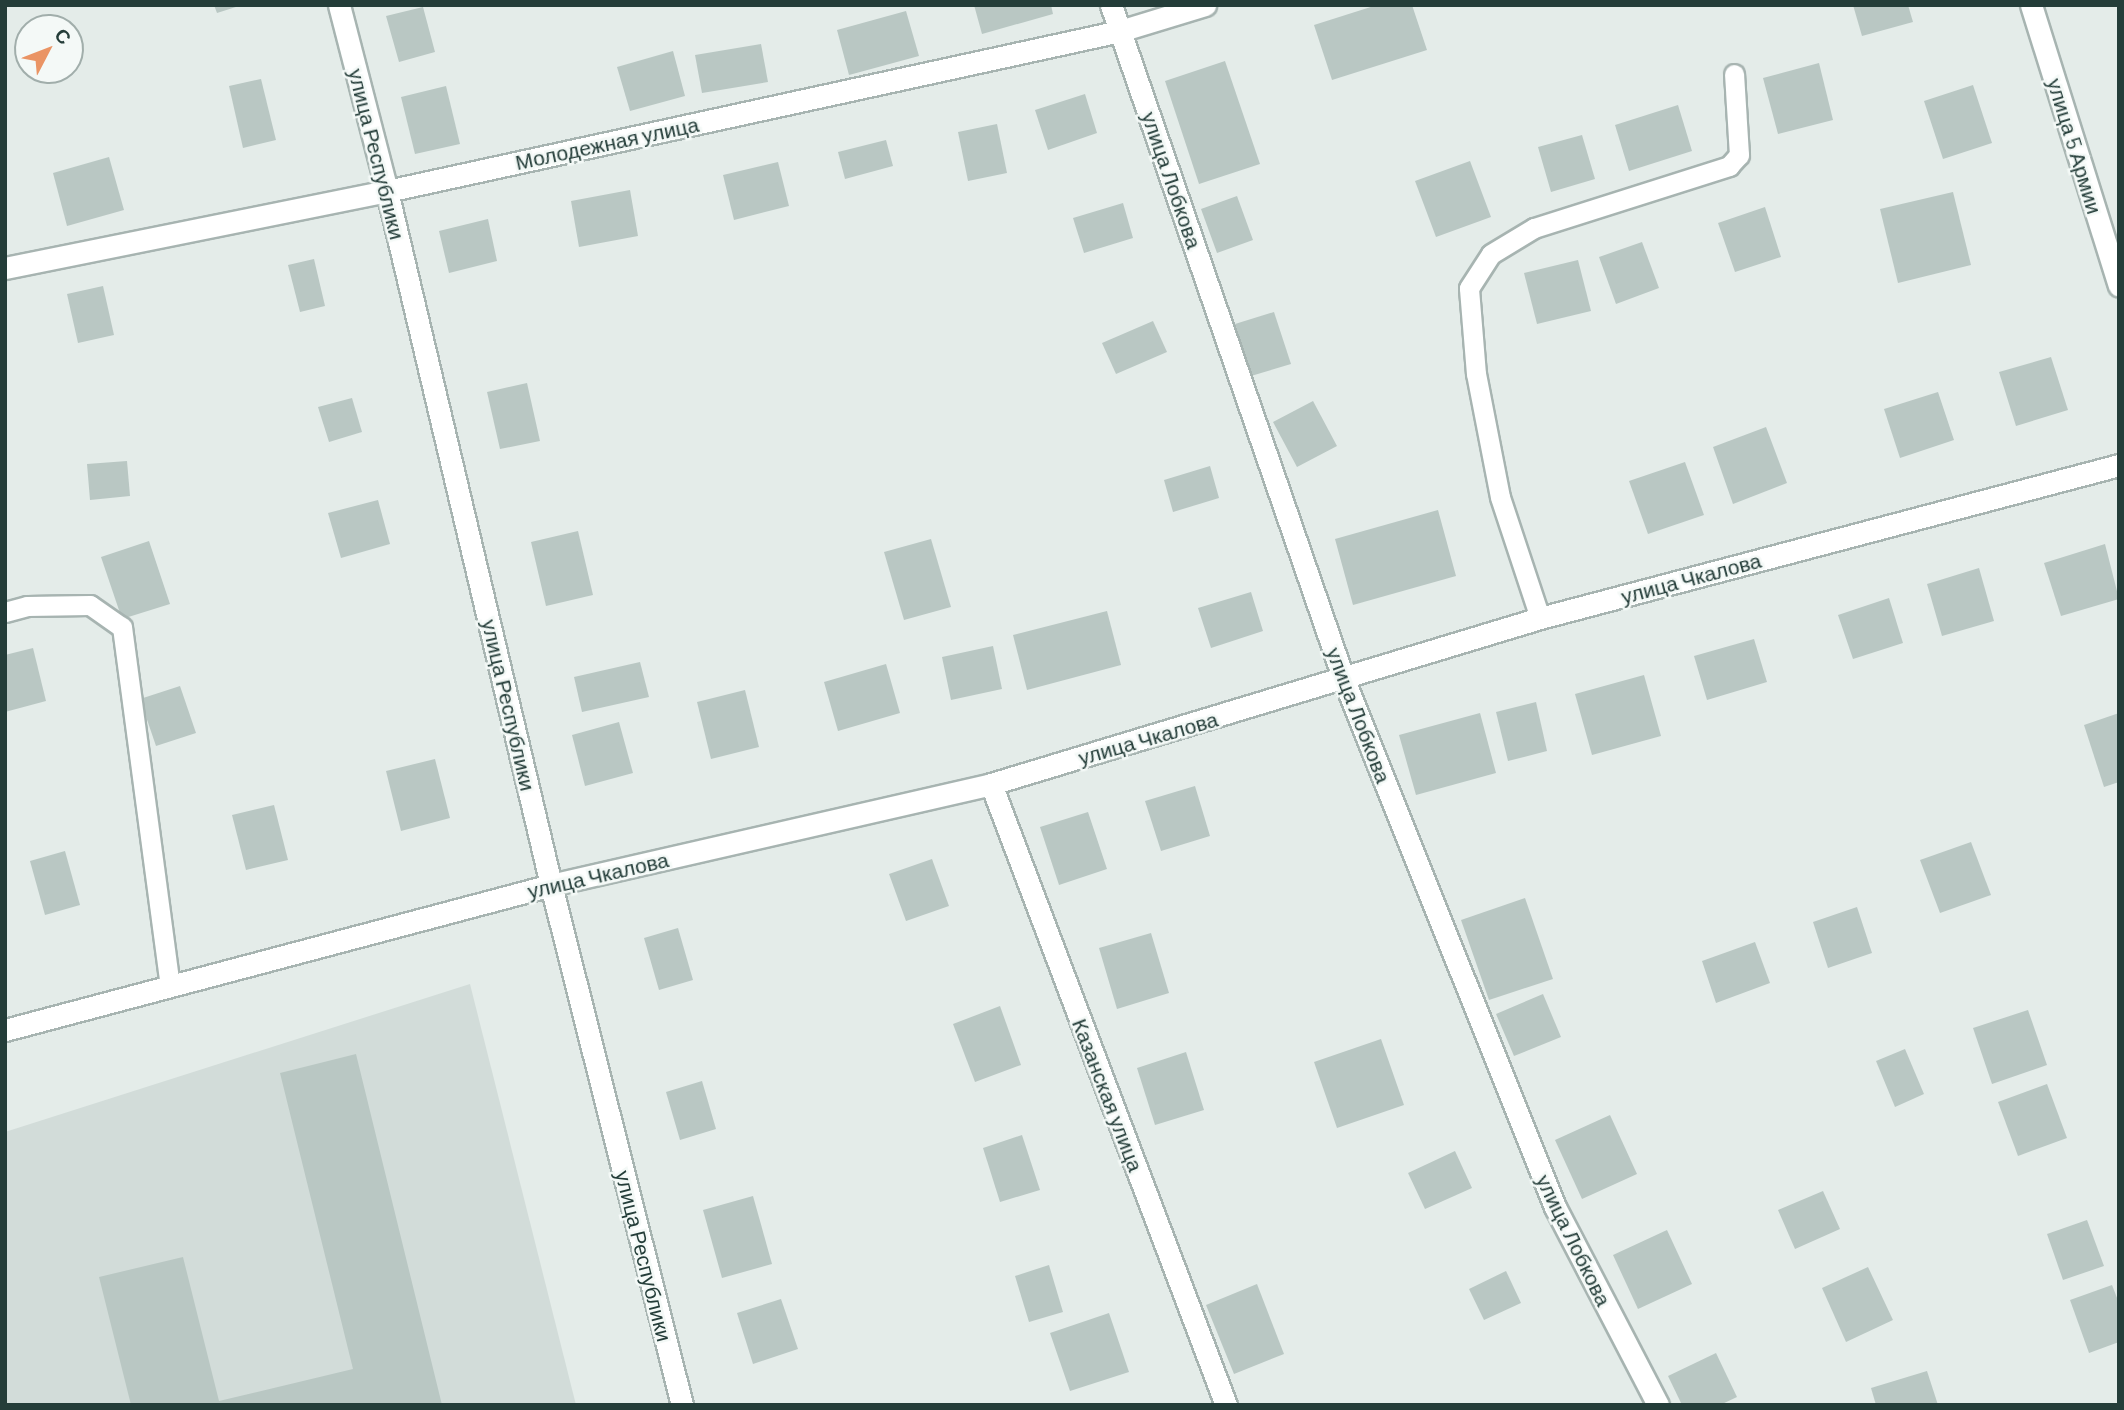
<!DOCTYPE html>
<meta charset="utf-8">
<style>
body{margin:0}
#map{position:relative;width:2124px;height:1410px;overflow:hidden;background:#e4ece9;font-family:Barlow,sans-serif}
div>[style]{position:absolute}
.built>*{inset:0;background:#d2dcd9}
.building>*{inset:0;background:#b9c7c3}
.roads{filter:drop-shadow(2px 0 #a7b4b1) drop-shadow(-2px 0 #a7b4b1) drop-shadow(0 2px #a7b4b1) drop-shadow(0 -2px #a7b4b1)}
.lane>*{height:19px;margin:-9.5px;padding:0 9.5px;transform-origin:9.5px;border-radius:9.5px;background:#fff}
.street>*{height:21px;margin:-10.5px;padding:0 10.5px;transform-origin:10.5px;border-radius:10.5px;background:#fff}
.secondary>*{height:21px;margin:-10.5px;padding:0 10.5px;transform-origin:10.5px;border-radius:10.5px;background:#fff}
span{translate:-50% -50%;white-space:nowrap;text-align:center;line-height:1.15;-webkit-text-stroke:5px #f4f9f7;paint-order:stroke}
.street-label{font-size:21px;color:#243d39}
.frame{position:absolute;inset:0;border:7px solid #243d39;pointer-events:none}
.north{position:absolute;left:14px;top:14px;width:70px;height:70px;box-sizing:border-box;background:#f4f9f7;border:2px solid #a1aeab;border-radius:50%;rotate:48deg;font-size:19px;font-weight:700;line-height:28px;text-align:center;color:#243d39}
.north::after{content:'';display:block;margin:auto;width:24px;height:32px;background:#ea9464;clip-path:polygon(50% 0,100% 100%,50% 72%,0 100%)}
</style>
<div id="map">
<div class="built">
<div style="clip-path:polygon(470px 984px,576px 1405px,5px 1405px,5px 1132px)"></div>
</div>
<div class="building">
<div style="clip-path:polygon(214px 5px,239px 5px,239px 6px,217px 13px)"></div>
<div style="clip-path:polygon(974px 5px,1051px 5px,1053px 14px,982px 34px)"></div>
<div style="clip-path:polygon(1377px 5px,1412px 5px,1427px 50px,1332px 80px,1314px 25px)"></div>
<div style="clip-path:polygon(1853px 5px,1908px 5px,1913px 22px,1862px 36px)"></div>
<div style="clip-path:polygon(423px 7px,435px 52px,399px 62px,386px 16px)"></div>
<div style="clip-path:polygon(906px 11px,919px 56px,849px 75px,837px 30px)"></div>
<div style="clip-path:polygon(761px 44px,768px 82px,702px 93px,695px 55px)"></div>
<div style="clip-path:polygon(673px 51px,685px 96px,630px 111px,617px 67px)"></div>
<div style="clip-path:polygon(1225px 61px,1260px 164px,1199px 184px,1165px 81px)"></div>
<div style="clip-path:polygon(1819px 63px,1833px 120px,1778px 134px,1763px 78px)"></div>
<div style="clip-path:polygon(261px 79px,276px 140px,243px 148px,229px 86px)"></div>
<div style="clip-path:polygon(1973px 85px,1992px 143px,1943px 159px,1924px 101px)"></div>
<div style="clip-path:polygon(446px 86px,460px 144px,415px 154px,401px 97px)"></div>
<div style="clip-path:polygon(1085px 94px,1097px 133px,1048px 150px,1035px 110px)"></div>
<div style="clip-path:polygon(1678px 105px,1692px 151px,1629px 171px,1615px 125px)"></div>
<div style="clip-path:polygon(997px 124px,1007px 173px,968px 181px,958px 132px)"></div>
<div style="clip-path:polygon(1582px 135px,1595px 179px,1551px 192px,1538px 147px)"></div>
<div style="clip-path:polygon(886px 140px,893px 166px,845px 179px,838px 152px)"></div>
<div style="clip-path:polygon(109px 157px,124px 210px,67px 226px,53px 173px)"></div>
<div style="clip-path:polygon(1470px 161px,1491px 217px,1436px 237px,1415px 181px)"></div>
<div style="clip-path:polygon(778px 162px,789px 206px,734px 220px,723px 175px)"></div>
<div style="clip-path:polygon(630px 190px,638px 236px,579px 247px,571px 201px)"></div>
<div style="clip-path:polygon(1953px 192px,1971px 265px,1898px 283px,1880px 209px)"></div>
<div style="clip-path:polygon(1237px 196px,1253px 240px,1217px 253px,1201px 209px)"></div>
<div style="clip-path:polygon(1123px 203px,1133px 238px,1084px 253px,1073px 218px)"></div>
<div style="clip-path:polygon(1765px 207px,1781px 257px,1735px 272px,1718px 223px)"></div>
<div style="clip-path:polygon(488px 219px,497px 261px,449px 273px,439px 231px)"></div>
<div style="clip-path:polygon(1642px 242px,1659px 288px,1616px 304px,1599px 257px)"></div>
<div style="clip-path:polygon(314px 259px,325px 306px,300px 312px,288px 265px)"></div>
<div style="clip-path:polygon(1578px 260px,1591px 311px,1537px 324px,1524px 273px)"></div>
<div style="clip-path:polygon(103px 286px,114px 335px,78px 343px,67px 294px)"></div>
<div style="clip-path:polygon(1274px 312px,1291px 364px,1251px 376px,1235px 324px)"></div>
<div style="clip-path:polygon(1153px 321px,1167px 352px,1116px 374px,1102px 343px)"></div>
<div style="clip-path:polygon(2051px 357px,2068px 410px,2016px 426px,1999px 372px)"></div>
<div style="clip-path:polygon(527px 383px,540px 441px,500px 449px,487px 392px)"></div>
<div style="clip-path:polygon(1938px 392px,1954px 440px,1900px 458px,1884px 409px)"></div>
<div style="clip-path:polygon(352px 398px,362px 432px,329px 442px,318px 407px)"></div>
<div style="clip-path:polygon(1313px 401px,1337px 446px,1297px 467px,1273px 422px)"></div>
<div style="clip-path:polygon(1766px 427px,1787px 483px,1733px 504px,1713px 447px)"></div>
<div style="clip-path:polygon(127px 461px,130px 496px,90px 500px,87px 464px)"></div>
<div style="clip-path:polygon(1685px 462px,1704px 515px,1648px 534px,1629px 481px)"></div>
<div style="clip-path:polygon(1210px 466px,1219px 498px,1173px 512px,1164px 480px)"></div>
<div style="clip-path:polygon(378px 500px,390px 544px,341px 558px,328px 513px)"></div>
<div style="clip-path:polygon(1438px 510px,1456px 576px,1353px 605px,1335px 539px)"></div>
<div style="clip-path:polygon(578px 531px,593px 595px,546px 606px,531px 542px)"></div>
<div style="clip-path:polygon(931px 539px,951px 607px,904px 620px,884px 552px)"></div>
<div style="clip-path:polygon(149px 541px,170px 604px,122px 619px,101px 557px)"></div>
<div style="clip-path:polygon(2105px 544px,2119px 599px,2061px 616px,2044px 563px)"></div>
<div style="clip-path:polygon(1979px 568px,1994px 621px,1942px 636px,1927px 584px)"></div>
<div style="clip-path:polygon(1251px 592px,1263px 631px,1211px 648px,1198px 608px)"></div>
<div style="clip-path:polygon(1889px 598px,1903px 643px,1853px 659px,1838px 615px)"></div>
<div style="clip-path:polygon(1107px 611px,1121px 665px,1027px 690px,1013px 635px)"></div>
<div style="clip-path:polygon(1754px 639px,1767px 682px,1707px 700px,1694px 656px)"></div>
<div style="clip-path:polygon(993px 646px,1002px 689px,951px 700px,942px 657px)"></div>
<div style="clip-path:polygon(33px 648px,46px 701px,5px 712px,5px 655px)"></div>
<div style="clip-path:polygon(640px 662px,649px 697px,582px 712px,574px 677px)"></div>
<div style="clip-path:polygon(886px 664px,900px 713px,838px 731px,824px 682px)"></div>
<div style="clip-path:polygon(1644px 675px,1661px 736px,1592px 755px,1575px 694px)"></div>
<div style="clip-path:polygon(180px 686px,196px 733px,156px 746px,140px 699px)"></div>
<div style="clip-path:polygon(745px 690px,759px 747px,711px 759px,697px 702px)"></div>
<div style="clip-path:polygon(1536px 702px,1547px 751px,1508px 761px,1496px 712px)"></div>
<div style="clip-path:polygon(1480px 713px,1496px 773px,1416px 795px,1399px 735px)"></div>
<div style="clip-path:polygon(2119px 713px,2119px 782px,2104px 787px,2084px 725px)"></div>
<div style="clip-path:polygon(619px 722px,633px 773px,585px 786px,572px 735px)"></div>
<div style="clip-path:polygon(435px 759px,450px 818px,401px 831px,386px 771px)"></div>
<div style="clip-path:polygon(1195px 786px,1210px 836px,1161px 851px,1145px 801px)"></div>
<div style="clip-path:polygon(274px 805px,288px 860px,246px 870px,232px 815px)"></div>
<div style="clip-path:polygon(1088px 812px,1107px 869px,1059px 885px,1040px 827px)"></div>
<div style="clip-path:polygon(1971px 842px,1991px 895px,1940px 913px,1920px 860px)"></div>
<div style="clip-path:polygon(65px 851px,80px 905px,45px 915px,30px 861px)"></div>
<div style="clip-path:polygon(932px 859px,949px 906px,906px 921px,889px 874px)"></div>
<div style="clip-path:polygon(1525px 898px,1553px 979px,1489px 1000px,1461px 920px)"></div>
<div style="clip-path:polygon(1857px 907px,1872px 953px,1828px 968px,1813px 922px)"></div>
<div style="clip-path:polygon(678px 928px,693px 980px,659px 990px,644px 938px)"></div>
<div style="clip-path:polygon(1151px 933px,1169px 993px,1117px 1009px,1099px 948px)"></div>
<div style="clip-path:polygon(1755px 942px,1770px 983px,1716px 1003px,1702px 961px)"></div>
<div style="clip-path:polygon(1543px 994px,1561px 1037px,1514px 1056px,1496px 1014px)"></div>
<div style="clip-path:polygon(1000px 1006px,1021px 1065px,975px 1082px,953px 1024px)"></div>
<div style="clip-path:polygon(2028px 1010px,2047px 1065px,1992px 1084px,1973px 1028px)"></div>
<div style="clip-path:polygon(1381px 1039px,1404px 1105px,1337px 1128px,1314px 1062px)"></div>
<div style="clip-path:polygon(1905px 1049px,1924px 1094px,1895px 1107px,1876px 1061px)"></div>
<div style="clip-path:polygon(1186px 1052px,1204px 1110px,1155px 1125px,1137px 1068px)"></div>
<div style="clip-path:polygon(356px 1054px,442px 1405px,131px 1405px,99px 1277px,183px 1257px,219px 1401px,353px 1369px,280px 1073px)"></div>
<div style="clip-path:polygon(702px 1081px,716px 1129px,680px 1140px,666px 1092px)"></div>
<div style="clip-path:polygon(2047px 1084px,2067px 1138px,2018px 1156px,1998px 1102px)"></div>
<div style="clip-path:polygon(1610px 1115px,1637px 1174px,1582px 1199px,1555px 1140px)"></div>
<div style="clip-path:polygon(1022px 1135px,1040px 1190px,1000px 1202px,983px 1148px)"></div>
<div style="clip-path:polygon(1455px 1151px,1472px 1188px,1425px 1209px,1408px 1173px)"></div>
<div style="clip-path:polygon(1823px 1191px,1840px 1229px,1795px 1249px,1778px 1210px)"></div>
<div style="clip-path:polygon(753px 1196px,772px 1264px,722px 1278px,703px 1210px)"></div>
<div style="clip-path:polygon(2087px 1220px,2104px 1266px,2063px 1280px,2047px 1234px)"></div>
<div style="clip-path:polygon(1667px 1230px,1692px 1284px,1638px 1309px,1613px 1255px)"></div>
<div style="clip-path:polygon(1049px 1265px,1063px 1312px,1029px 1322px,1015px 1276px)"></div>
<div style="clip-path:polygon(1868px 1267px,1893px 1320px,1846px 1342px,1822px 1288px)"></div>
<div style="clip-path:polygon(1506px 1271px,1521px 1303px,1484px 1320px,1469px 1289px)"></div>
<div style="clip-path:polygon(1257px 1284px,1284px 1354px,1234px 1374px,1206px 1305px)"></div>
<div style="clip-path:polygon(2112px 1285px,2119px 1303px,2119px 1342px,2089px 1353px,2070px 1300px)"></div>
<div style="clip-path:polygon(781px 1299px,798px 1349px,753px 1364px,737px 1313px)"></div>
<div style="clip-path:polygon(1109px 1313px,1129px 1372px,1070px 1391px,1050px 1333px)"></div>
<div style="clip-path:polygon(1716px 1353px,1737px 1397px,1720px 1405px,1682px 1405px,1668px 1376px)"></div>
<div style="clip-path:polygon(1927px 1371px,1938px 1405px,1876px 1405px,1871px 1388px)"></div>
</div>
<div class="roads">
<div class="lane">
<div style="left:5px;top:612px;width:23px;rotate:-15deg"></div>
<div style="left:27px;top:606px;width:63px;rotate:-0.9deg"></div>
<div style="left:90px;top:605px;width:39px;rotate:35deg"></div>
<div style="left:122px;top:627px;width:362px;rotate:82.4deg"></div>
<div style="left:1540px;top:618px;width:127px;rotate:-108.3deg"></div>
<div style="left:1500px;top:497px;width:125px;rotate:-101deg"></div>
<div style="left:1476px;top:374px;width:86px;rotate:-94.7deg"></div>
<div style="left:1469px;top:288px;width:40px;rotate:-57.1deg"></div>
<div style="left:1491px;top:254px;width:50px;rotate:-31.2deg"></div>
<div style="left:1534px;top:228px;width:205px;rotate:-17.6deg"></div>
<div style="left:1729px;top:166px;width:15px;rotate:-48deg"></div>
<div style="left:1739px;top:155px;width:81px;rotate:-93.5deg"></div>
</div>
<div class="street">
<div style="left:1111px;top:5px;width:714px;rotate:70.96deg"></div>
<div style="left:1344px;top:680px;width:568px;rotate:68.18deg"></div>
<div style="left:1555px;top:1207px;width:223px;rotate:62.5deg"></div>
<div style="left:5px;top:268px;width:390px;rotate:-11.4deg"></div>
<div style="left:387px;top:191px;width:750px;rotate:-12.31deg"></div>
<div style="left:1120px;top:31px;width:89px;rotate:-17deg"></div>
<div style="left:991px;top:784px;width:664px;rotate:69.27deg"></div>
<div style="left:551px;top:885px;width:536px;rotate:75.86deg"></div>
</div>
<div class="secondary">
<div style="left:339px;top:5px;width:192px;rotate:75.5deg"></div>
<div style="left:387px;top:191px;width:713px;rotate:76.7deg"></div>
<div style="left:2031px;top:5px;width:294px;rotate:72.6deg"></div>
<div style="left:5px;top:1030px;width:565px;rotate:-14.87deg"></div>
<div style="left:551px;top:885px;width:451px;rotate:-12.9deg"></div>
<div style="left:991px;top:784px;width:574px;rotate:-16.82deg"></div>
<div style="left:1540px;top:618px;width:599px;rotate:-14.8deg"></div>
</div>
</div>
<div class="street-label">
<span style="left:607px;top:143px;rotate:-12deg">Молодежная улица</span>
<span style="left:2075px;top:146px;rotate:73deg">улица 5 Армии</span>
<span style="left:377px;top:154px;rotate:76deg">улица Республики</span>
<span style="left:1172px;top:180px;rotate:71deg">улица Лобкова</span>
<span style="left:1691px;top:578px;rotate:-15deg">улица Чкалова</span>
<span style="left:509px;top:705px;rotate:77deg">улица Республики</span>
<span style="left:1359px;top:715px;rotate:69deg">улица Лобкова</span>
<span style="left:1148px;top:738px;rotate:-16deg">улица Чкалова</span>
<span style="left:598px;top:875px;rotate:-13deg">улица Чкалова</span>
<span style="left:1108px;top:1095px;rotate:69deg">Казанская улица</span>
<span style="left:1574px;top:1240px;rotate:64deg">улица Лобкова</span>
<span style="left:644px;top:1256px;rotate:76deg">улица Республики</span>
</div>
<div class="frame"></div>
<div class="north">С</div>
</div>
